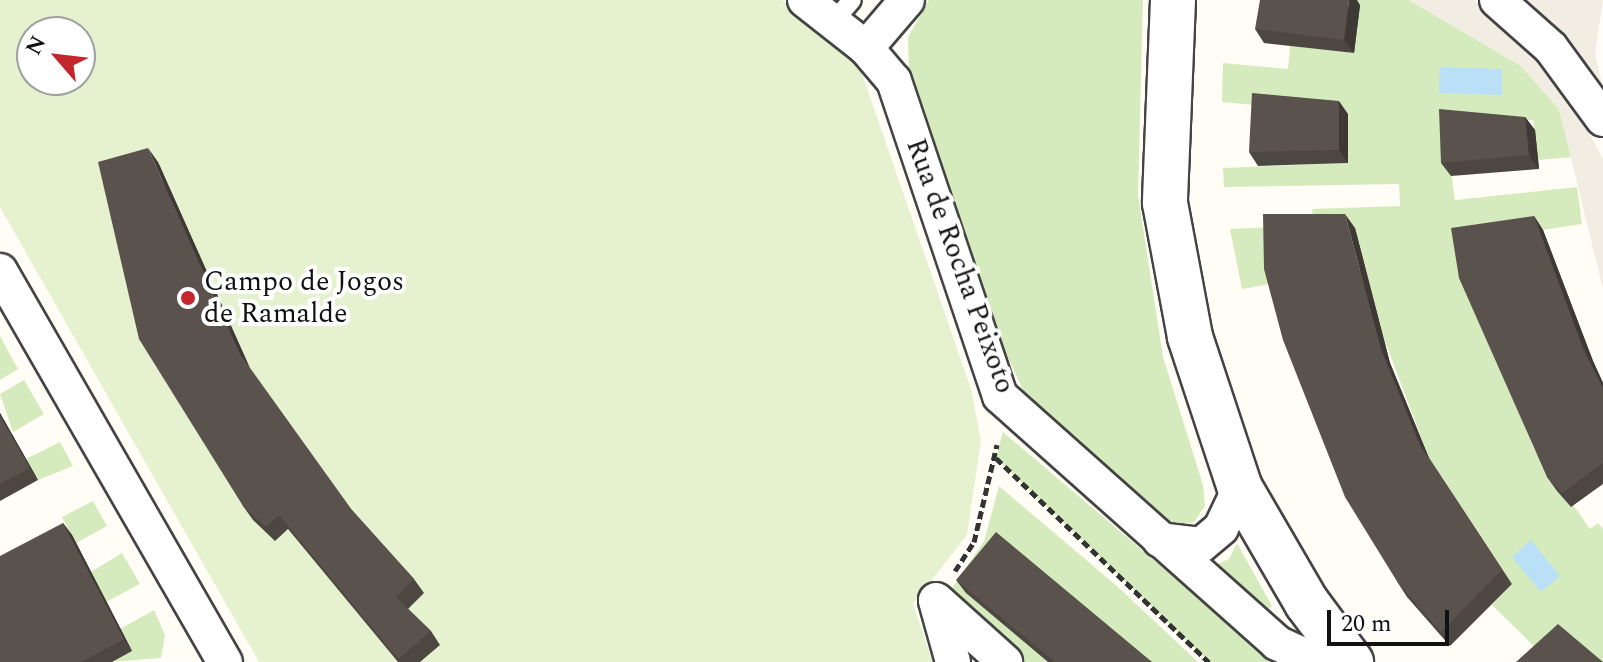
<!DOCTYPE html>
<style>
body{margin:0}
#map{position:relative;width:1603px;height:662px;overflow:hidden;background:#fffdf5;font-family:Spectral,serif}
div>[style]{position:absolute}
.green>*{inset:0;background:#d5ebbd}
.pitch>*{inset:0;background:#e6f2cf}
.plaza>*{inset:0;background:#f1ede2}
.water>*{inset:0;background:#b9e0f7}
.path>*{height:5px;margin-top:-2.5px;transform-origin:0;background:repeating-linear-gradient(90deg,#333 0 8px,transparent 0 12px)}
.roads{filter:drop-shadow(2px 0 #444) drop-shadow(-2px 0 #444) drop-shadow(0 2px #444) drop-shadow(0 -2px #444)}
.service>*{height:18px;margin:-9px;padding:0 9px;transform-origin:9px;border-radius:9px;background:#fff}
.minor>*{height:34px;margin:-17px;padding:0 17px;transform-origin:17px;border-radius:17px;background:#fff}
.tertiary>*{height:44px;margin:-22px;padding:0 22px;transform-origin:22px;border-radius:22px;background:#fff}
.wall>*{inset:0;background:#4d4742}
.shaded-wall>*{inset:0;background:#3f3936}
.building>*{inset:0;background:#5a524d}
.dots>*{width:22px;height:22px;translate:-50% -50%;box-sizing:border-box;border:4px solid #fff;border-radius:50%}
span{translate:-50% -50%;white-space:nowrap;text-align:center;line-height:1.15;-webkit-text-stroke:8px #fff;paint-order:stroke}
.street-label{font-size:28px;color:#111}
.poi-label{font-size:28px;color:#111}
.left{translate:0 -50%;text-align:left}
.north{position:absolute;left:16px;top:16px;width:80px;height:80px;box-sizing:border-box;background:#fff;border:2px solid #a0a0a0;border-radius:50%;rotate:298deg;font-size:22px;font-weight:700;line-height:32px;text-align:center;color:#111}
.north::after{content:'';display:block;margin:auto;width:28px;height:36px;background:#c4262e;clip-path:polygon(50% 0,100% 100%,50% 72%,0 100%)}
.scale{position:absolute;left:1327px;top:610px;width:122px;height:36px;box-sizing:border-box;border:4px solid #111;border-top:0;padding-left:10px;font-size:24px;line-height:28px;white-space:nowrap;color:#111;-webkit-text-stroke:6px #fff;paint-order:stroke}
</style>
<div id="map">
<div class="green">
<div style="clip-path:polygon(929px 0,1143px 0,1138px 195px,1163px 357px,1203px 485px,1205px 506px,1194px 522px,1179px 526px,1152px 510px,1028px 400px,996px 333px,909px 75px,908px 37px)"></div>
<div style="clip-path:polygon(1338px 0,1409px 0,1521px 66px,1559px 109px,1572px 157px,1538px 160px,1533px 120px,1449px 119px,1447px 140px,1455px 200px,1577px 187px,1582px 224px,1461px 242px,1492px 349px,1535px 451px,1590px 529px,1598px 523px,1603px 529px,1603px 662px,1545px 657px,1492px 605px,1512px 584px,1429px 458px,1375px 315px,1315px 228px,1312px 209px,1400px 206px,1399px 184px,1224px 187px,1223px 168px,1348px 163px,1348px 114px,1222px 102px,1223px 63px,1288px 69px,1290px 46px,1354px 53px)"></div>
<div style="clip-path:polygon(1273px 227px,1274px 283px,1242px 289px,1230px 229px)"></div>
<div style="clip-path:polygon(0 336px,18px 369px,0 380px)"></div>
<div style="clip-path:polygon(24px 380px,44px 414px,13px 432px,0 394px)"></div>
<div style="clip-path:polygon(1003px 432px,1274px 662px,1209px 662px,996px 458px)"></div>
<div style="clip-path:polygon(60px 442px,73px 466px,38px 480px,26px 459px)"></div>
<div style="clip-path:polygon(999px 486px,1118px 587px,1198px 662px,1014px 662px,944px 600px,984px 541px)"></div>
<div style="clip-path:polygon(93px 501px,107px 526px,76px 543px,62px 517px)"></div>
<div style="clip-path:polygon(1237px 543px,1272px 606px,1267px 611px,1211px 567px,1229px 559px)"></div>
<div style="clip-path:polygon(122px 553px,140px 584px,106px 602px,91px 572px)"></div>
<div style="clip-path:polygon(154px 610px,165px 635px,161px 658px,111px 662px,120px 629px)"></div>
</div>
<div class="pitch">
<div style="clip-path:polygon(evenodd,0 0,782px 0,858px 62px,971px 389px,981px 441px,967px 535px,913px 604px,933px 662px,259px 662px,0 207px,0 0,32px 32px,80px 32px,80px 80px,32px 80px,32px 32px)"></div>
</div>
<div class="plaza">
<div style="clip-path:polygon(1409px 0,1475px 0,1539px 61px,1577px 111px,1603px 159px,1603px 289px,1559px 109px,1521px 66px)"></div>
<div style="clip-path:polygon(1527px 0,1603px 0,1595px 53px,1603px 90px,1565px 35px)"></div>
</div>
<div class="water">
<div style="clip-path:polygon(1440px 67px,1502px 69px,1502px 95px,1439px 93px)"></div>
<div style="clip-path:polygon(1531px 540px,1560px 576px,1541px 592px,1512px 557px)"></div>
</div>
<div class="path">
<div style="left:996px;top:458px;width:295px;rotate:43.8deg"></div>
<div style="left:955px;top:571px;width:35px;rotate:-57deg"></div>
<div style="left:974px;top:542px;width:100px;rotate:-76.7deg"></div>
</div>
<div class="roads">
<div class="service">
<div style="left:832px;top:23px;width:30px;rotate:-49deg"></div>
</div>
<div class="minor">
<div style="left:805px;top:0;width:78px;rotate:38.2deg"></div>
<div style="left:866px;top:48px;width:43px;rotate:49.7deg"></div>
<div style="left:894px;top:81px;width:332px;rotate:71.4deg"></div>
<div style="left:1000px;top:396px;width:371px;rotate:41.7deg"></div>
<div style="left:1277px;top:643px;width:45px;rotate:24.9deg"></div>
<div style="left:1497px;top:0;width:72px;rotate:41.6deg"></div>
<div style="left:1551px;top:48px;width:88px;rotate:53.8deg"></div>
<div style="left:866px;top:48px;width:63px;rotate:-49.5deg"></div>
<div style="left:0;top:271px;width:451px;rotate:60.1deg"></div>
<div style="left:1160px;top:540px;width:41px;rotate:7deg"></div>
<div style="left:1201px;top:545px;width:26px;rotate:-40deg"></div>
<div style="left:1221px;top:528px;width:44px;rotate:-64.6deg"></div>
<div style="left:936px;top:600px;width:93px;rotate:41.9deg"></div>
<div style="left:936px;top:601px;width:63px;rotate:74.4deg"></div>
</div>
<div class="tertiary">
<div style="left:1173px;top:0;width:203px;rotate:92.3deg"></div>
<div style="left:1165px;top:203px;width:136px;rotate:79.4deg"></div>
<div style="left:1190px;top:337px;width:159px;rotate:71.7deg"></div>
<div style="left:1240px;top:488px;width:133px;rotate:59.8deg"></div>
<div style="left:1307px;top:603px;width:74px;rotate:53.3deg"></div>
</div>
</div>
<div class="wall">
<div style="clip-path:polygon(1360px 5px,1354px 53px,1264px 43px,1255px 29px)"></div>
<div style="clip-path:polygon(1348px 114px,1348px 163px,1258px 166px,1249px 152px)"></div>
<div style="clip-path:polygon(1525px 117px,1535px 130px,1539px 169px,1451px 176px,1441px 163px)"></div>
<div style="clip-path:polygon(158px 162px,249px 367px,351px 509px,414px 579px,424px 593px,408px 609px,431px 631px,440px 645px,420px 662px,398px 662px,288px 529px,275px 541px,253px 520px,243px 506px)"></div>
<div style="clip-path:polygon(1534px 216px,1543px 230px,1593px 361px,1603px 383px,1603px 484px,1571px 507px,1557px 491px,1547px 477px)"></div>
<div style="clip-path:polygon(1355px 228px,1390px 363px,1429px 458px,1512px 584px,1450px 646px,1407px 597px,1398px 583px)"></div>
<div style="clip-path:polygon(0 413px,38px 480px,0 501px)"></div>
<div style="clip-path:polygon(63px 523px,72px 535px,132px 651px,112px 662px,0 662px)"></div>
<div style="clip-path:polygon(956px 580px,1152px 662px,1048px 662px,966px 593px)"></div>
</div>
<div class="shaded-wall">
<div style="clip-path:polygon(1349px 0,1357px 0,1360px 5px,1354px 53px,1344px 40px)"></div>
<div style="clip-path:polygon(1339px 101px,1348px 114px,1348px 163px,1339px 150px)"></div>
<div style="clip-path:polygon(1525px 117px,1535px 130px,1539px 169px,1529px 155px)"></div>
<div style="clip-path:polygon(148px 148px,158px 162px,250px 368px,240px 354px)"></div>
<div style="clip-path:polygon(1345px 214px,1355px 228px,1390px 363px,1429px 458px,1512px 584px,1420px 445px,1381px 349px)"></div>
<div style="clip-path:polygon(1534px 216px,1543px 230px,1593px 361px,1603px 383px,1603px 388px,1583px 348px)"></div>
<div style="clip-path:polygon(0 413px,38px 480px,30px 468px,0 416px)"></div>
<div style="clip-path:polygon(63px 523px,72px 535px,132px 651px,124px 639px)"></div>
</div>
<div class="building">
<div style="clip-path:polygon(1260px 0,1349px 0,1344px 40px,1255px 29px)"></div>
<div style="clip-path:polygon(1252px 93px,1339px 101px,1339px 150px,1249px 152px)"></div>
<div style="clip-path:polygon(1439px 109px,1525px 117px,1529px 155px,1441px 163px)"></div>
<div style="clip-path:polygon(148px 148px,240px 354px,351px 509px,414px 579px,396px 597px,431px 631px,398px 659px,279px 515px,266px 527px,243px 506px,139px 339px,98px 162px)"></div>
<div style="clip-path:polygon(1263px 214px,1345px 214px,1381px 349px,1420px 445px,1502px 570px,1441px 632px,1398px 583px,1345px 497px,1283px 340px,1264px 269px)"></div>
<div style="clip-path:polygon(1534px 216px,1583px 348px,1603px 388px,1603px 463px,1562px 493px,1547px 477px,1459px 278px,1451px 228px)"></div>
<div style="clip-path:polygon(0 416px,30px 468px,0 484px)"></div>
<div style="clip-path:polygon(63px 523px,124px 639px,81px 662px,0 662px,0 556px)"></div>
<div style="clip-path:polygon(996px 532px,1152px 662px,1055px 662px,956px 580px)"></div>
<div style="clip-path:polygon(1558px 624px,1603px 662px,1516px 662px)"></div>
</div>
<div class="dots">
<div style="left:188px;top:298px;background:#c4262e"></div>
</div>
<div class="street-label">
<span style="left:960px;top:266px;rotate:70deg">Rua de Rocha Peixoto</span>
</div>
<div class="poi-label">
<span class="left" style="left:204px;top:298px">Campo de Jogos<br>de Ramalde</span>
</div>
<div class="north">N</div>
<div class="scale">20 m</div>
</div>
